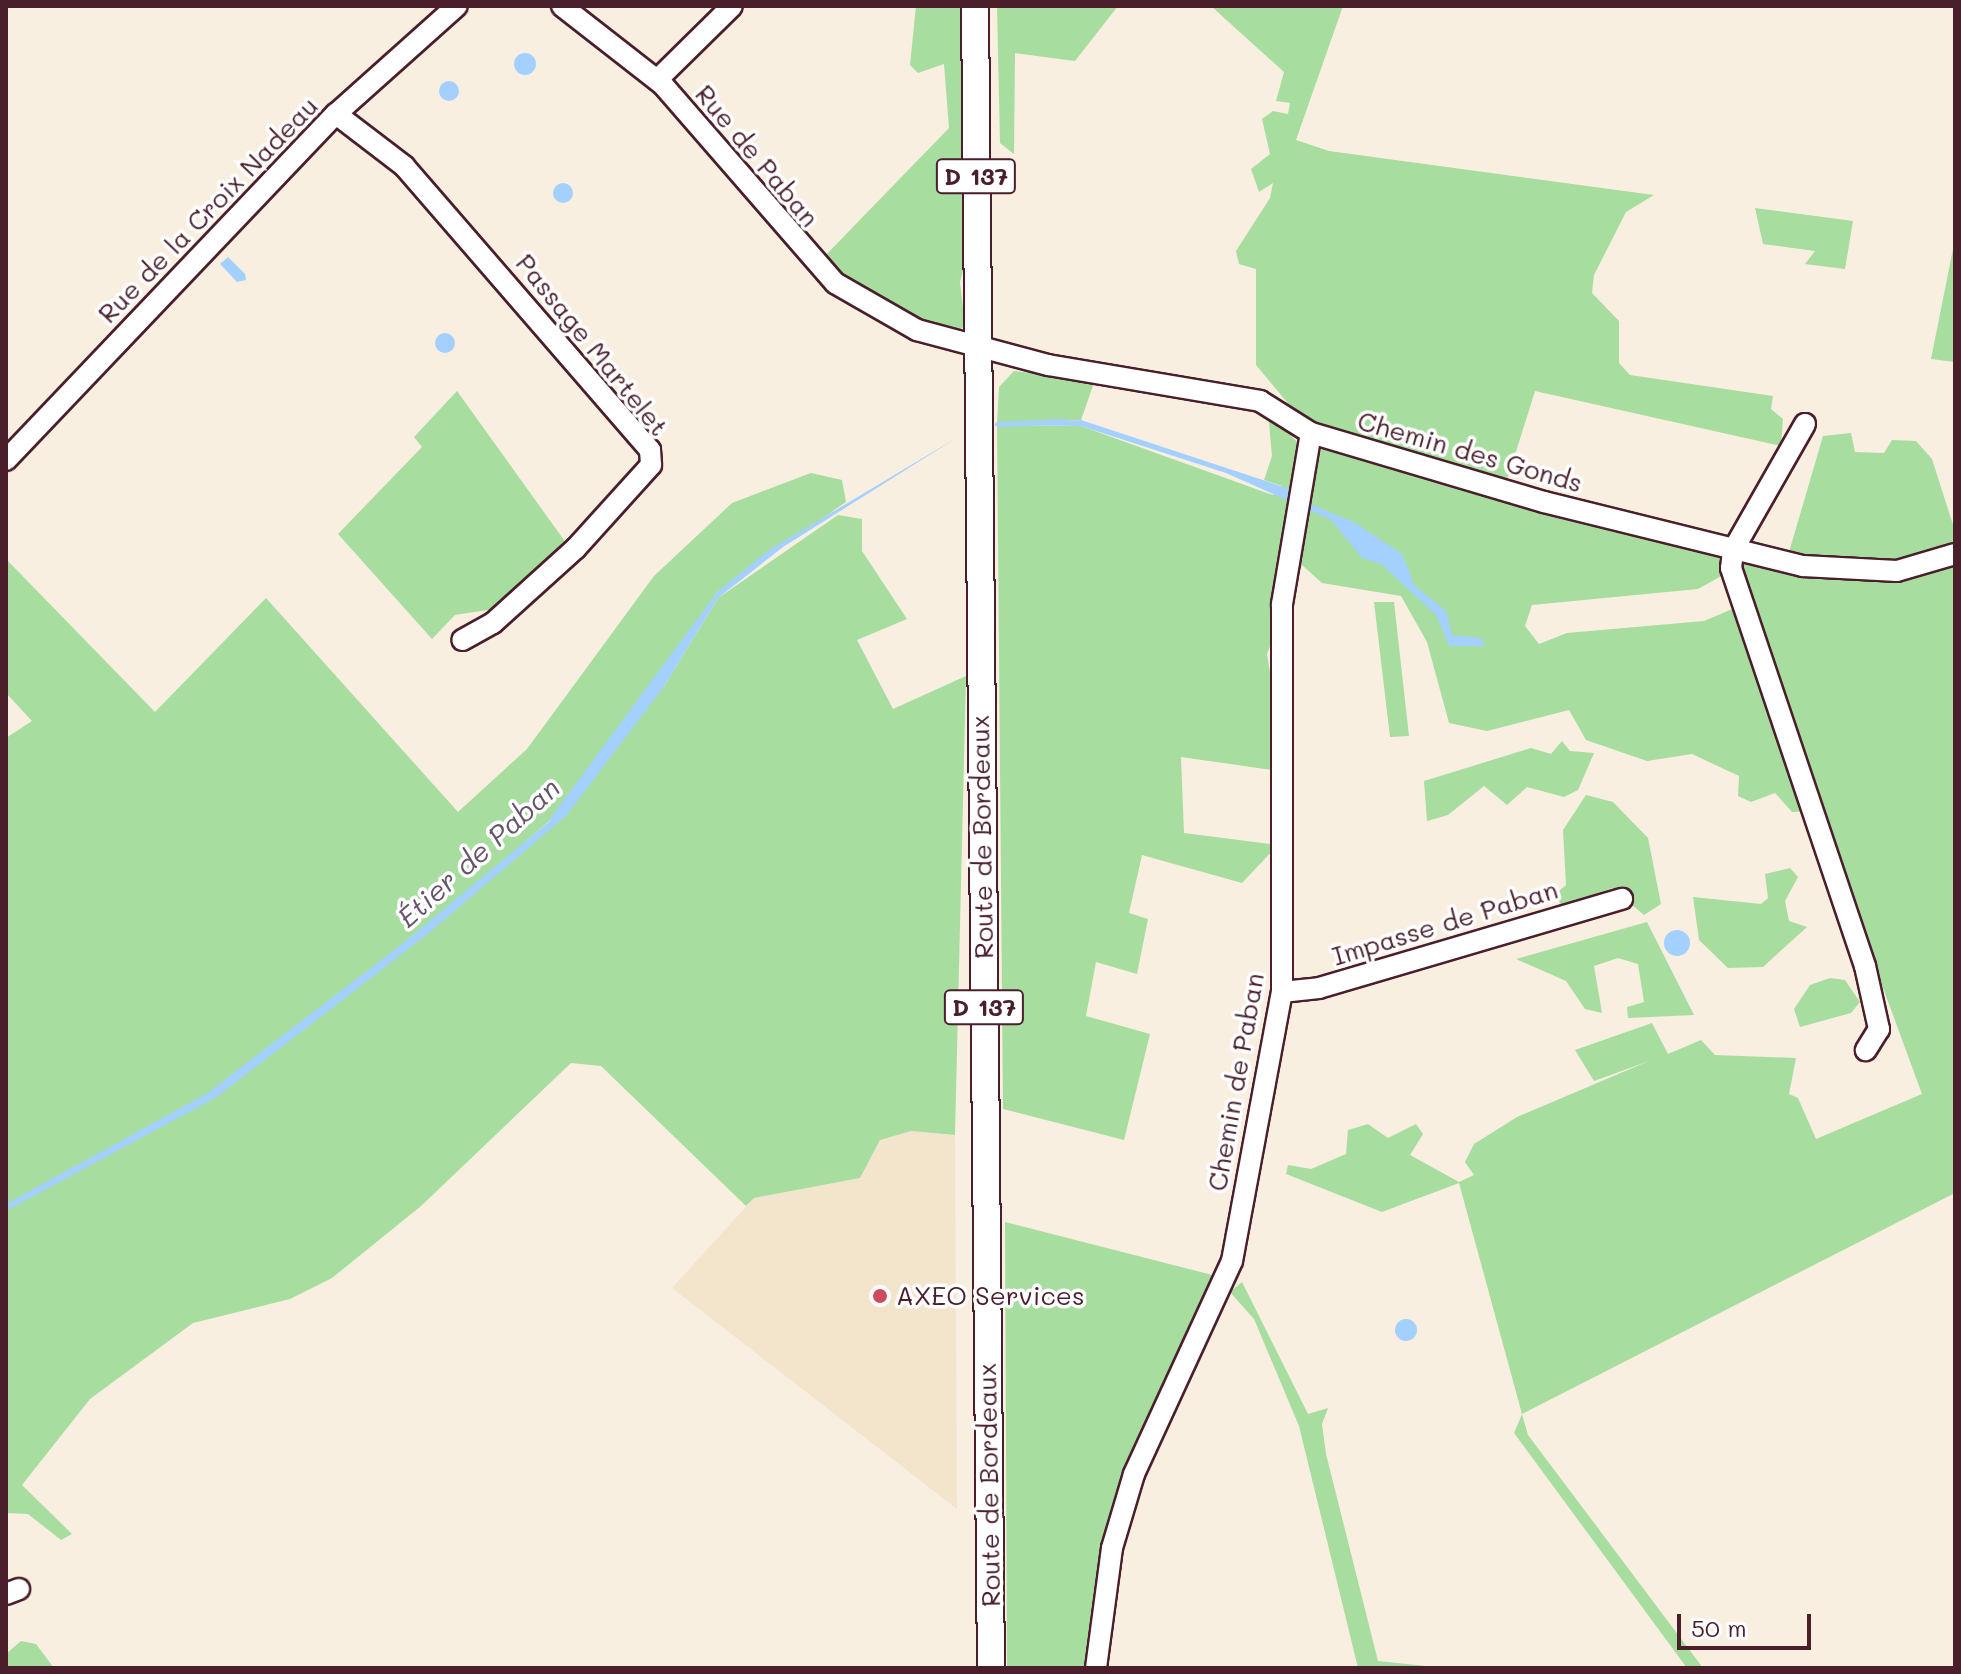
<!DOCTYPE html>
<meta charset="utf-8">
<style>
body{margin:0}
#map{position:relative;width:1961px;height:1674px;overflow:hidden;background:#f8efe1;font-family:Mali,sans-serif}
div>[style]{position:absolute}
.built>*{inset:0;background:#f3e4cc}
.green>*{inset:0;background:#a7dd9f}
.water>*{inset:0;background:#a3d0fe}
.round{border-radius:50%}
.stream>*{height:5px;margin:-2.5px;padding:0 2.5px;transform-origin:2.5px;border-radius:2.5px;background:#a3d0fe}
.roads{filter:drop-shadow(2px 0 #4a1f2b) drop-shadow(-2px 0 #4a1f2b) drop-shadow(0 2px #4a1f2b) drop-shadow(0 -2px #4a1f2b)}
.minor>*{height:20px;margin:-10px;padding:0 10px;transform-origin:10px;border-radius:10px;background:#fff}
.major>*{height:26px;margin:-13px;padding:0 13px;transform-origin:13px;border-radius:13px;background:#fff}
.dots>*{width:22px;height:22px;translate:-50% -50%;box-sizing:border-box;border:4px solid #fff;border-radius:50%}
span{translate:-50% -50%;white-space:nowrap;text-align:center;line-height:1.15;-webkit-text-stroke:7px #fff;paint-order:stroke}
.shield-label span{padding:2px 6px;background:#fff;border:2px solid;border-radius:6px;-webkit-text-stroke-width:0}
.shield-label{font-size:24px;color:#4a1f2b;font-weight:700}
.street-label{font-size:26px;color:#4a1f2b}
.poi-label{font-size:26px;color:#4a1f2b}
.left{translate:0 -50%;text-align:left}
.water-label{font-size:28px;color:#65546a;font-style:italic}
.frame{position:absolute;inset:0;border:8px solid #4a1f2b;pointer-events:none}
.scale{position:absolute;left:1677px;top:1614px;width:134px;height:36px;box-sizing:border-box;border:4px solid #4a1f2b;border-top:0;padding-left:10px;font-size:24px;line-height:28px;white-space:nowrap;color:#4a1f2b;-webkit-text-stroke:6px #fff;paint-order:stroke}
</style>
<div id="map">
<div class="built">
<div style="clip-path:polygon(886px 1129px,955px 1135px,957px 1509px,672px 1288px,754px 1198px,860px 1178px)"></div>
</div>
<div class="green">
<div style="clip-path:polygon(916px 6px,967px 6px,969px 248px,960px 282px,965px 325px,957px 333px,862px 295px,821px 260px,949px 128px,944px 64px,918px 73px,910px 65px)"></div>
<div style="clip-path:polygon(997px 6px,1118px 6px,1075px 61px,1015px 53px,1014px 154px,1000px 143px)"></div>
<div style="clip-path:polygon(1211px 6px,1343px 6px,1296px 140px,1329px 151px,1654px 195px,1626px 212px,1594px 275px,1592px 293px,1619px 321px,1619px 363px,1630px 375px,1773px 396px,1771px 409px,1783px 419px,1781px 446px,1535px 391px,1504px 490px,1306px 425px,1256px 365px,1256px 269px,1239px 264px,1236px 251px,1270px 198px,1273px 183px,1259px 192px,1251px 169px,1270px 154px,1262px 119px,1273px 111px,1288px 114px,1290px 103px,1276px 101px,1284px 72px)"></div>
<div style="clip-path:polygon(1755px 208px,1853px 221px,1845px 269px,1805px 264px,1815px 251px,1763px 244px)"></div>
<div style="clip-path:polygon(1955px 239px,1955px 362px,1931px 359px)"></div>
<div style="clip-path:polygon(1014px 371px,1095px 380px,1081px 420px,1009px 425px,1081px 426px,1273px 495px,1282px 486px,1264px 480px,1272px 456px,1268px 412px,1302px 447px,1304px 466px,1328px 444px,1719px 557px,1725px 574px,1698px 589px,1532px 605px,1525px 626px,1539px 644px,1567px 633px,1704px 621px,1744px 604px,1733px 550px,1787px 559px,1823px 436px,1851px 433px,1855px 452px,1884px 453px,1892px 440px,1916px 441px,1932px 459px,1955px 531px,1955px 1193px,1522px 1414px,1528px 1435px,1703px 1668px,1687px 1668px,1514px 1433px,1522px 1414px,1459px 1183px,1382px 1212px,1286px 1174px,1288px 1165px,1311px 1169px,1346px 1154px,1348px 1130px,1368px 1124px,1388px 1138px,1416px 1124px,1423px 1134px,1410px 1155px,1459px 1182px,1474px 1175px,1465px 1162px,1474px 1144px,1517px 1117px,1649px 1061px,1594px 1081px,1575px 1050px,1652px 1023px,1668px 1054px,1701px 1040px,1715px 1055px,1796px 1058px,1789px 1094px,1798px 1098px,1816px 1139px,1922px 1094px,1818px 811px,1792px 812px,1775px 793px,1751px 802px,1738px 796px,1739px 776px,1692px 754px,1647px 761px,1586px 740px,1569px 710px,1487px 731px,1449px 723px,1427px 642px,1401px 596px,1322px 583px,1302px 565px,1267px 654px,1286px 772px,1181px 757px,1184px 833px,1278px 845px,1242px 883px,1142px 855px,1129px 913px,1148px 919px,1137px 974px,1096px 962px,1086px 1016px,1150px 1034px,1124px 1140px,1003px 1109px,997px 424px,999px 387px)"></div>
<div style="clip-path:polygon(457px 391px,569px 547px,501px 608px,455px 615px,432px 639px,338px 534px,422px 447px,414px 437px)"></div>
<div style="clip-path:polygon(evenodd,811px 473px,842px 480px,846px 502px,717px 592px,652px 690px,663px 688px,718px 598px,838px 515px,862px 519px,862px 551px,907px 619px,857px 640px,893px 709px,966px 676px,955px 1135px,911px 1131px,880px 1140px,860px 1178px,754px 1198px,746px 1206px,601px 1066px,571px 1063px,421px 1206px,332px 1278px,290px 1299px,193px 1323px,90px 1399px,22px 1485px,72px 1534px,61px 1540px,28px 1514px,6px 1513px,6px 738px,32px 721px,6px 693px,6px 559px,155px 712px,266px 598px,458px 812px,527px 749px,654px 576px,732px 503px,811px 473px,583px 792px,434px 928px,348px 995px,348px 994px,583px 792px)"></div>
<div style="clip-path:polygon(1374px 602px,1394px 602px,1409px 736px,1390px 737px)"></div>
<div style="clip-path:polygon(1562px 741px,1570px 751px,1594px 753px,1578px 790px,1564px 797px,1527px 787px,1507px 805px,1484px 786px,1448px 815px,1427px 821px,1424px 781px,1531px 748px,1551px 754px)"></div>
<div style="clip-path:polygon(1586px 795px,1613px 802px,1648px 838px,1661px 904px,1644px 915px,1612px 888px,1562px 907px,1555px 894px,1566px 885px,1563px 830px)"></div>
<div style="clip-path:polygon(1790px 868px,1798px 877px,1785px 901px,1789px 921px,1807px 927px,1763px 967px,1728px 968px,1699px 940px,1693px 897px,1761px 904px,1768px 898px,1765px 874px)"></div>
<div style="clip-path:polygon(1647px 922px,1694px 1015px,1628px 1018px,1627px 1007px,1644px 1002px,1638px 964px,1618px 958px,1594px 966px,1602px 1013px,1585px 1009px,1566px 981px,1516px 959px)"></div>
<div style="clip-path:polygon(1830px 978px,1845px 980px,1860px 1002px,1851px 1013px,1800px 1027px,1794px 1009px,1810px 985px)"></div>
<div style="clip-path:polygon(1005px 1222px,1224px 1278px,1134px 1474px,1094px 1668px,1007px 1668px)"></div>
<div style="clip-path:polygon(1242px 1282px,1308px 1414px,1328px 1408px,1322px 1424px,1326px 1454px,1378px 1661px,1445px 1668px,1358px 1668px,1299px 1426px,1254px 1319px,1230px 1292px)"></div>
<div style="clip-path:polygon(21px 1641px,36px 1644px,54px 1668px,6px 1668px,6px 1654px)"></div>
</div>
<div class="water">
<div class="round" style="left:514px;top:53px;width:22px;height:22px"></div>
<div class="round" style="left:439px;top:81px;width:20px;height:20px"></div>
<div class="round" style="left:553px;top:183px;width:20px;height:20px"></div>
<div style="clip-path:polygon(228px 257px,245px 274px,246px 280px,237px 282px,220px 264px)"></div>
<div class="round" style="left:435px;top:333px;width:20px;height:20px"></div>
<div style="clip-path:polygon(1081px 420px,1299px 492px,1298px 499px,1354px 522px,1402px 554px,1415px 586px,1446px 611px,1452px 635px,1481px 638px,1485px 646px,1449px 646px,1436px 615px,1381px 564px,1362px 558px,1331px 520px,1226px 473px,1081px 426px,1009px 425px)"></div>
<div style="clip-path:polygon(958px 437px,783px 547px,718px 598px,663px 688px,566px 816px,424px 937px,217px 1097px,6px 1211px,6px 1204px,206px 1094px,397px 948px,557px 815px,717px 592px,769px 550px)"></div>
<div class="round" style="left:1664px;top:930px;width:26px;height:26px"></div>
<div class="round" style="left:1395px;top:1319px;width:22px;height:22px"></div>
</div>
<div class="stream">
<div style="left:997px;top:424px;width:67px;rotate:-2.6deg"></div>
<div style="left:552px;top:819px;width:246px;rotate:-53.6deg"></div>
</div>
<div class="roads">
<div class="minor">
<div style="left:562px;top:6px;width:128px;rotate:38deg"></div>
<div style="left:663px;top:85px;width:262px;rotate:49deg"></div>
<div style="left:835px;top:283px;width:95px;rotate:29.8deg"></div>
<div style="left:917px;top:330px;width:136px;rotate:15deg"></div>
<div style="left:1048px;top:365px;width:215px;rotate:9.6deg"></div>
<div style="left:1260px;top:401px;width:60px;rotate:32.1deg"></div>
<div style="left:1311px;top:433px;width:243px;rotate:16.5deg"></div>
<div style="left:1544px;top:502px;width:267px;rotate:13.9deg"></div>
<div style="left:1803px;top:566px;width:94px;rotate:3deg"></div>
<div style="left:1897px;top:571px;width:60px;rotate:-16.3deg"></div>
<div style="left:657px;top:80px;width:105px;rotate:-44.6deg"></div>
<div style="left:336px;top:114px;width:86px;rotate:37.4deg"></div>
<div style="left:404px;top:166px;width:376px;rotate:49.1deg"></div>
<div style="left:650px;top:450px;width:15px;rotate:86deg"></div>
<div style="left:651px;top:465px;width:112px;rotate:132.1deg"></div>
<div style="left:576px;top:548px;width:112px;rotate:137.9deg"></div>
<div style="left:493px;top:623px;width:35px;rotate:151deg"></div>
<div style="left:1805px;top:424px;width:145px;rotate:119.7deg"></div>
<div style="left:1733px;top:550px;width:18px;rotate:96deg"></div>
<div style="left:1731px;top:568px;width:420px;rotate:71.4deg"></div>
<div style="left:1865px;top:966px;width:65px;rotate:77.5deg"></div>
<div style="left:1879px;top:1029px;width:25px;rotate:122deg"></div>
<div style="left:6px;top:460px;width:478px;rotate:-46.4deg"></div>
<div style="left:336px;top:114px;width:162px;rotate:-41.8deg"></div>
<div style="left:1282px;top:992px;width:37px;rotate:-6deg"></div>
<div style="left:1319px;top:988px;width:316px;rotate:-16.4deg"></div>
<div style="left:6px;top:1594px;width:14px;rotate:-21deg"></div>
<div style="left:1096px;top:1668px;width:121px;rotate:-82.4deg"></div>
<div style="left:1112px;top:1548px;width:77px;rotate:-73.4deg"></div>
<div style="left:1134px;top:1474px;width:234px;rotate:-65.3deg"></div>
<div style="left:1232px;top:1261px;width:274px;rotate:-79.5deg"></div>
<div style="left:1282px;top:992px;width:388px;rotate:-90deg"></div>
<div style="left:1282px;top:604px;width:173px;rotate:-80.4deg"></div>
</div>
<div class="major">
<div style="left:975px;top:6px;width:1662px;rotate:89.45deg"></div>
</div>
</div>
<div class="dots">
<div style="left:880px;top:1296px;background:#d1495b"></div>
</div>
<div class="shield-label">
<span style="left:976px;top:176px">D 137</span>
<span style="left:984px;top:1007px">D 137</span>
</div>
<div class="street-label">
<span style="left:757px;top:156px;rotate:50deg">Rue de Paban</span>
<span style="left:208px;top:210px;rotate:-46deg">Rue de la Croix Nadeau</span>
<span style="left:592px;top:345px;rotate:51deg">Passage Martelet</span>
<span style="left:1470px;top:452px;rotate:16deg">Chemin des Gonds</span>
<span style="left:982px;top:837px;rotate:-91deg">Route de Bordeaux</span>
<span style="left:1445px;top:923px;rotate:-17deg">Impasse de Paban</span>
<span style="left:1236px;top:1082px;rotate:-80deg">Chemin de Paban</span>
<span style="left:989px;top:1485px;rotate:-91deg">Route de Bordeaux</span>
</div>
<div class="poi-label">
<span class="left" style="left:896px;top:1296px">AXEO Services</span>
</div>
<div class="water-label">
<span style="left:478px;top:852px;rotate:-42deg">Étier de Paban</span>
</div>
<div class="frame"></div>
<div class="scale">50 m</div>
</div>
